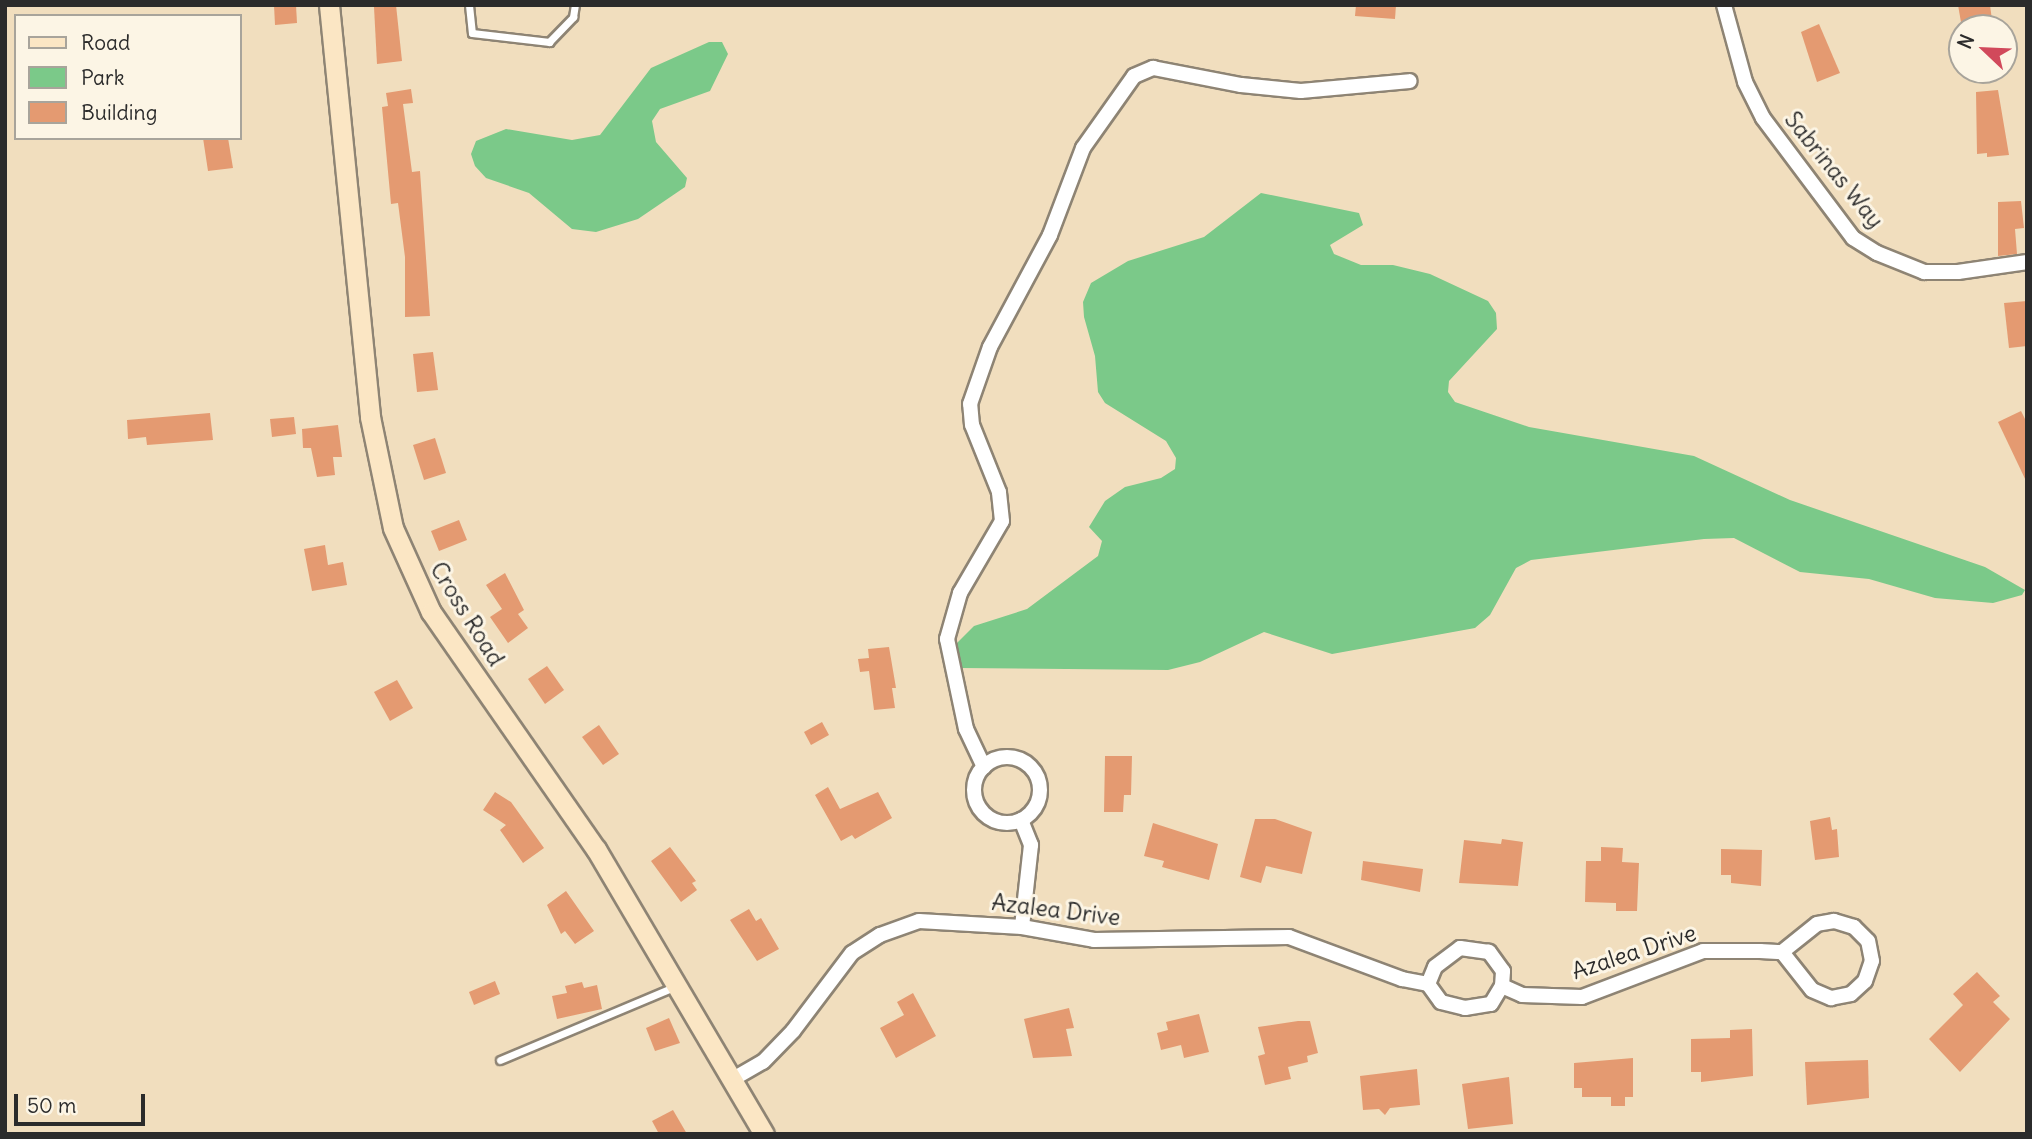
<!DOCTYPE html>
<style>
body{margin:0}
#map{position:relative;width:2032px;height:1139px;overflow:hidden;background:#f1debe;font-family:Delius,sans-serif}
div>[style]{position:absolute}
.green>*{inset:0;background:#7bc989}
.building>*{inset:0;background:#e49a71}
.roads{filter:drop-shadow(2px 0 #8e8474) drop-shadow(-2px 0 #8e8474) drop-shadow(0 2px #8e8474) drop-shadow(0 -2px #8e8474)}
.lane>*{height:7px;margin:-3.5px;padding:0 3.5px;transform-origin:3.5px;border-radius:3.5px;background:#fff}
.street>*{height:14px;margin:-7px;padding:0 7px;transform-origin:7px;border-radius:7px;background:#fff}
.street>.ring{margin:-7px;padding:0;box-sizing:content-box;background:none;border:14px solid #fff;border-radius:50%}
.secondary>*{height:19px;margin:-9.5px;padding:0 9.5px;transform-origin:9.5px;border-radius:9.5px;background:#fbe6c4}
span{translate:-50% -50%;white-space:nowrap;text-align:center;line-height:1.15;-webkit-text-stroke:6px #fcf5e5;paint-order:stroke}
.street-label{font-size:23px;color:#2b2b2b}
.frame{position:absolute;inset:0;border:7px solid #2b2b2b;pointer-events:none}
.legend{position:absolute;left:14px;top:14px;width:228px;height:126px;box-sizing:border-box;background:#fcf5e5;border:2px solid #a8a49b;margin:0;padding:9px 12px;list-style:none;font-size:21px;color:#2b2b2b}
.legend li{display:flex;align-items:center;gap:14px;height:35px}
.legend b{width:35px;border:2px solid #a8a49b}
.north{position:absolute;left:1948px;top:14px;width:70px;height:70px;box-sizing:border-box;background:#fcf5e5;border:2px solid #a8a49b;border-radius:50%;rotate:293deg;font-size:19px;font-weight:700;line-height:28px;text-align:center;color:#2b2b2b}
.north::after{content:'';display:block;margin:auto;width:24px;height:32px;background:#d1495b;clip-path:polygon(50% 0,100% 100%,50% 72%,0 100%)}
.scale{position:absolute;left:14px;top:1094px;width:131px;height:32px;box-sizing:border-box;border:4px solid #2b2b2b;border-top:0;padding-left:9px;font-size:21px;line-height:24px;white-space:nowrap;color:#2b2b2b;-webkit-text-stroke:5px #fcf5e5;paint-order:stroke}
</style>
<div id="map">
<div class="green">
<div style="clip-path:polygon(709px 42px,722px 42px,728px 54px,710px 91px,660px 109px,652px 121px,656px 142px,687px 178px,685px 187px,638px 219px,596px 232px,572px 229px,529px 193px,486px 178px,475px 166px,471px 154px,476px 141px,506px 129px,572px 140px,600px 135px,651px 68px)"></div>
<div style="clip-path:polygon(1261px 193px,1359px 213px,1363px 225px,1330px 245px,1334px 254px,1361px 265px,1393px 265px,1430px 274px,1488px 301px,1496px 313px,1497px 329px,1449px 381px,1448px 392px,1455px 402px,1529px 427px,1694px 456px,1790px 500px,1985px 567px,2025px 590px,2022px 595px,1993px 603px,1935px 598px,1869px 579px,1800px 572px,1734px 538px,1704px 539px,1531px 560px,1516px 568px,1490px 615px,1475px 628px,1332px 654px,1264px 632px,1200px 662px,1168px 670px,961px 668px,947px 662px,948px 652px,974px 626px,1027px 609px,1098px 556px,1102px 541px,1089px 527px,1105px 501px,1125px 487px,1161px 478px,1175px 469px,1176px 458px,1166px 441px,1105px 403px,1098px 392px,1095px 356px,1084px 317px,1083px 302px,1091px 283px,1128px 261px,1204px 237px)"></div>
</div>
<div class="building">
<div style="clip-path:polygon(274px 5px,296px 5px,297px 23px,275px 25px)"></div>
<div style="clip-path:polygon(396px 5px,402px 61px,377px 64px,374px 7px)"></div>
<div style="clip-path:polygon(1356px 5px,1396px 5px,1395px 19px,1355px 16px)"></div>
<div style="clip-path:polygon(1958px 5px,1990px 5px,1993px 28px,1962px 28px)"></div>
<div style="clip-path:polygon(1819px 24px,1840px 73px,1817px 82px,1801px 32px)"></div>
<div style="clip-path:polygon(411px 89px,413px 103px,403px 104px,412px 172px,420px 171px,430px 316px,405px 317px,405px 257px,398px 203px,391px 204px,382px 107px,388px 106px,386px 93px)"></div>
<div style="clip-path:polygon(1998px 90px,2009px 155px,1987px 157px,1987px 153px,1977px 154px,1976px 92px)"></div>
<div style="clip-path:polygon(203px 138px,228px 138px,233px 168px,208px 171px)"></div>
<div style="clip-path:polygon(2021px 201px,2024px 228px,2015px 229px,2017px 254px,1998px 256px,1998px 202px)"></div>
<div style="clip-path:polygon(2027px 301px,2027px 346px,2009px 348px,2004px 303px)"></div>
<div style="clip-path:polygon(433px 352px,438px 390px,417px 392px,413px 354px)"></div>
<div style="clip-path:polygon(2021px 411px,2027px 423px,2027px 483px,1998px 422px)"></div>
<div style="clip-path:polygon(210px 413px,213px 440px,147px 445px,146px 437px,128px 439px,127px 420px)"></div>
<div style="clip-path:polygon(294px 417px,296px 434px,272px 437px,270px 419px)"></div>
<div style="clip-path:polygon(338px 425px,342px 457px,333px 457px,335px 475px,317px 477px,311px 448px,303px 448px,302px 429px)"></div>
<div style="clip-path:polygon(435px 438px,446px 473px,424px 480px,413px 445px)"></div>
<div style="clip-path:polygon(459px 520px,467px 540px,439px 551px,431px 531px)"></div>
<div style="clip-path:polygon(325px 545px,328px 565px,343px 562px,347px 585px,312px 591px,304px 549px)"></div>
<div style="clip-path:polygon(505px 573px,524px 610px,518px 614px,528px 628px,508px 643px,490px 617px,502px 609px,486px 585px)"></div>
<div style="clip-path:polygon(889px 647px,896px 688px,892px 688px,895px 708px,874px 710px,869px 671px,860px 672px,858px 659px,869px 658px,868px 649px)"></div>
<div style="clip-path:polygon(547px 666px,564px 690px,545px 704px,528px 679px)"></div>
<div style="clip-path:polygon(397px 680px,413px 708px,390px 721px,374px 692px)"></div>
<div style="clip-path:polygon(822px 722px,829px 735px,811px 745px,804px 732px)"></div>
<div style="clip-path:polygon(599px 725px,619px 754px,603px 765px,582px 737px)"></div>
<div style="clip-path:polygon(1105px 756px,1132px 756px,1131px 795px,1124px 795px,1123px 812px,1104px 812px)"></div>
<div style="clip-path:polygon(828px 787px,840px 809px,878px 792px,892px 818px,855px 839px,852px 835px,841px 841px,815px 795px)"></div>
<div style="clip-path:polygon(495px 792px,511px 802px,544px 848px,523px 863px,500px 830px,506px 825px,483px 810px)"></div>
<div style="clip-path:polygon(1830px 817px,1832px 830px,1837px 829px,1839px 857px,1815px 860px,1810px 821px)"></div>
<div style="clip-path:polygon(1255px 819px,1275px 819px,1312px 832px,1302px 874px,1266px 866px,1261px 883px,1240px 877px)"></div>
<div style="clip-path:polygon(1153px 823px,1218px 844px,1209px 880px,1162px 867px,1164px 861px,1144px 856px)"></div>
<div style="clip-path:polygon(1502px 839px,1523px 842px,1518px 886px,1459px 883px,1464px 840px,1501px 844px)"></div>
<div style="clip-path:polygon(670px 847px,696px 881px,692px 883px,697px 890px,681px 902px,651px 861px)"></div>
<div style="clip-path:polygon(1601px 847px,1623px 848px,1622px 862px,1639px 863px,1637px 911px,1616px 911px,1616px 903px,1585px 902px,1586px 861px,1601px 861px)"></div>
<div style="clip-path:polygon(1721px 849px,1762px 850px,1761px 886px,1731px 883px,1731px 875px,1721px 875px)"></div>
<div style="clip-path:polygon(1363px 861px,1423px 869px,1420px 892px,1361px 880px)"></div>
<div style="clip-path:polygon(566px 891px,594px 931px,575px 944px,565px 931px,561px 934px,547px 905px)"></div>
<div style="clip-path:polygon(749px 909px,756px 921px,761px 918px,779px 949px,757px 961px,730px 920px)"></div>
<div style="clip-path:polygon(1977px 972px,2000px 996px,1993px 1002px,2010px 1019px,1960px 1072px,1929px 1039px,1963px 1005px,1953px 994px)"></div>
<div style="clip-path:polygon(495px 981px,500px 994px,474px 1005px,469px 992px)"></div>
<div style="clip-path:polygon(582px 982px,584px 988px,597px 985px,602px 1009px,557px 1019px,552px 996px,567px 993px,565px 986px)"></div>
<div style="clip-path:polygon(913px 993px,936px 1036px,896px 1058px,880px 1028px,904px 1015px,897px 1002px)"></div>
<div style="clip-path:polygon(1069px 1008px,1074px 1028px,1066px 1029px,1072px 1056px,1033px 1058px,1024px 1019px)"></div>
<div style="clip-path:polygon(1199px 1014px,1209px 1052px,1184px 1058px,1181px 1045px,1161px 1050px,1157px 1033px,1168px 1030px,1166px 1022px)"></div>
<div style="clip-path:polygon(669px 1018px,680px 1043px,655px 1051px,646px 1028px)"></div>
<div style="clip-path:polygon(1298px 1021px,1310px 1021px,1318px 1053px,1307px 1056px,1308px 1062px,1288px 1067px,1291px 1079px,1265px 1085px,1258px 1056px,1265px 1054px,1258px 1027px)"></div>
<div style="clip-path:polygon(1752px 1029px,1753px 1076px,1701px 1082px,1701px 1072px,1691px 1072px,1691px 1039px,1730px 1038px,1730px 1030px)"></div>
<div style="clip-path:polygon(1633px 1058px,1633px 1097px,1625px 1097px,1625px 1106px,1611px 1106px,1611px 1097px,1582px 1097px,1582px 1088px,1574px 1088px,1574px 1063px)"></div>
<div style="clip-path:polygon(1868px 1060px,1869px 1098px,1807px 1105px,1805px 1062px)"></div>
<div style="clip-path:polygon(1417px 1069px,1420px 1105px,1390px 1108px,1385px 1115px,1379px 1109px,1363px 1110px,1360px 1076px)"></div>
<div style="clip-path:polygon(1509px 1077px,1513px 1124px,1468px 1129px,1462px 1084px)"></div>
<div style="clip-path:polygon(673px 1110px,687px 1134px,659px 1134px,652px 1121px)"></div>
</div>
<div class="roads">
<div class="lane">
<div style="left:469px;top:5px;width:28px;rotate:84deg"></div>
<div style="left:472px;top:33px;width:78px;rotate:6.7deg"></div>
<div style="left:549px;top:42px;width:35px;rotate:-46deg"></div>
<div style="left:573px;top:17px;width:12px;rotate:-81deg"></div>
<div style="left:500px;top:1060px;width:189px;rotate:-22.8deg"></div>
</div>
<div class="street">
<div style="left:1724px;top:5px;width:80px;rotate:74.7deg"></div>
<div style="left:1745px;top:82px;width:40px;rotate:63.4deg"></div>
<div style="left:1763px;top:118px;width:150px;rotate:53.1deg"></div>
<div style="left:1853px;top:238px;width:28px;rotate:32deg"></div>
<div style="left:1877px;top:253px;width:51px;rotate:22deg"></div>
<div style="left:1924px;top:272px;width:34px"></div>
<div style="left:1958px;top:272px;width:70px;rotate:-8.2deg"></div>
<div class="ring" style="left:974px;top:757px;width:52px;height:52px"></div>
<div style="left:984px;top:767px;width:42px;rotate:-115.3deg"></div>
<div style="left:966px;top:729px;width:92px;rotate:-101.9deg"></div>
<div style="left:947px;top:639px;width:48px;rotate:-74.2deg"></div>
<div style="left:960px;top:593px;width:83px;rotate:-59.7deg"></div>
<div style="left:1002px;top:521px;width:29px;rotate:-96deg"></div>
<div style="left:999px;top:492px;width:72px;rotate:-111.9deg"></div>
<div style="left:972px;top:425px;width:21px;rotate:-95deg"></div>
<div style="left:970px;top:404px;width:60px;rotate:-70.7deg"></div>
<div style="left:990px;top:347px;width:127px;rotate:-61.8deg"></div>
<div style="left:1050px;top:235px;width:93px;rotate:-69.2deg"></div>
<div style="left:1083px;top:148px;width:88px;rotate:-54.7deg"></div>
<div style="left:1134px;top:76px;width:21px;rotate:-23deg"></div>
<div style="left:1153px;top:68px;width:90px;rotate:10.9deg"></div>
<div style="left:1241px;top:85px;width:60px;rotate:5.7deg"></div>
<div style="left:1301px;top:91px;width:109px;rotate:-5.2deg"></div>
<div style="left:1021px;top:820px;width:27px;rotate:68deg"></div>
<div style="left:1031px;top:845px;width:82px;rotate:96.3deg"></div>
<div style="left:1502px;top:986px;width:22px;rotate:24deg"></div>
<div style="left:1522px;top:995px;width:60px;rotate:1.9deg"></div>
<div style="left:1582px;top:997px;width:129px;rotate:-20.8deg"></div>
<div style="left:1703px;top:951px;width:57px"></div>
<div style="left:1760px;top:951px;width:22px;rotate:3deg"></div>
<div style="left:1782px;top:952px;width:48px;rotate:51.7deg"></div>
<div style="left:1812px;top:990px;width:21px;rotate:23deg"></div>
<div style="left:1831px;top:998px;width:20px;rotate:-11deg"></div>
<div style="left:1851px;top:994px;width:19px;rotate:-43deg"></div>
<div style="left:1865px;top:981px;width:21px;rotate:-71deg"></div>
<div style="left:1872px;top:961px;width:20px;rotate:-101deg"></div>
<div style="left:1868px;top:941px;width:20px;rotate:-135deg"></div>
<div style="left:1854px;top:927px;width:21px;rotate:-163deg"></div>
<div style="left:1834px;top:921px;width:17px;rotate:170deg"></div>
<div style="left:1817px;top:924px;width:45px;rotate:141.3deg"></div>
<div style="left:733px;top:1079px;width:34px;rotate:-30deg"></div>
<div style="left:763px;top:1062px;width:43px;rotate:-45.9deg"></div>
<div style="left:793px;top:1031px;width:98px;rotate:-52.9deg"></div>
<div style="left:852px;top:953px;width:33px;rotate:-33deg"></div>
<div style="left:880px;top:935px;width:41px;rotate:-19.7deg"></div>
<div style="left:919px;top:921px;width:103px;rotate:3.3deg"></div>
<div style="left:1022px;top:927px;width:73px;rotate:10.2deg"></div>
<div style="left:1094px;top:940px;width:195px;rotate:-0.9deg"></div>
<div style="left:1289px;top:937px;width:121px;rotate:20.4deg"></div>
<div style="left:1402px;top:979px;width:26px;rotate:11deg"></div>
<div style="left:1428px;top:984px;width:22px;rotate:54deg"></div>
<div style="left:1441px;top:1002px;width:25px;rotate:14deg"></div>
<div style="left:1465px;top:1008px;width:26px;rotate:-9deg"></div>
<div style="left:1491px;top:1004px;width:21px;rotate:-59deg"></div>
<div style="left:1502px;top:986px;width:15px;rotate:-86deg"></div>
<div style="left:1503px;top:971px;width:24px;rotate:-126deg"></div>
<div style="left:1489px;top:952px;width:29px;rotate:-172deg"></div>
<div style="left:1460px;top:948px;width:31px;rotate:143deg"></div>
<div style="left:1435px;top:967px;width:18px;rotate:112deg"></div>
</div>
<div class="secondary">
<div style="left:329px;top:5px;width:414px;rotate:84.3deg"></div>
<div style="left:370px;top:417px;width:113px;rotate:78.3deg"></div>
<div style="left:393px;top:528px;width:92px;rotate:65.7deg"></div>
<div style="left:431px;top:612px;width:289px;rotate:55.2deg"></div>
<div style="left:596px;top:849px;width:331px;rotate:59.5deg"></div>
</div>
</div>
<div class="street-label">
<span style="left:1834px;top:170px;rotate:51deg">Sabrinas Way</span>
<span style="left:467px;top:614px;rotate:58deg">Cross Road</span>
<span style="left:1056px;top:910px;rotate:7deg">Azalea Drive</span>
<span style="left:1634px;top:952px;rotate:-18deg">Azalea Drive</span>
</div>
<div class="frame"></div>
<ul class="legend">
<li><b style="height:9px;background:#fbe6c4"></b>Road</li>
<li><b style="height:19px;background:#7bc989"></b>Park</li>
<li><b style="height:19px;background:#e49a71"></b>Building</li>
</ul>
<div class="north">N</div>
<div class="scale">50 m</div>
</div>
